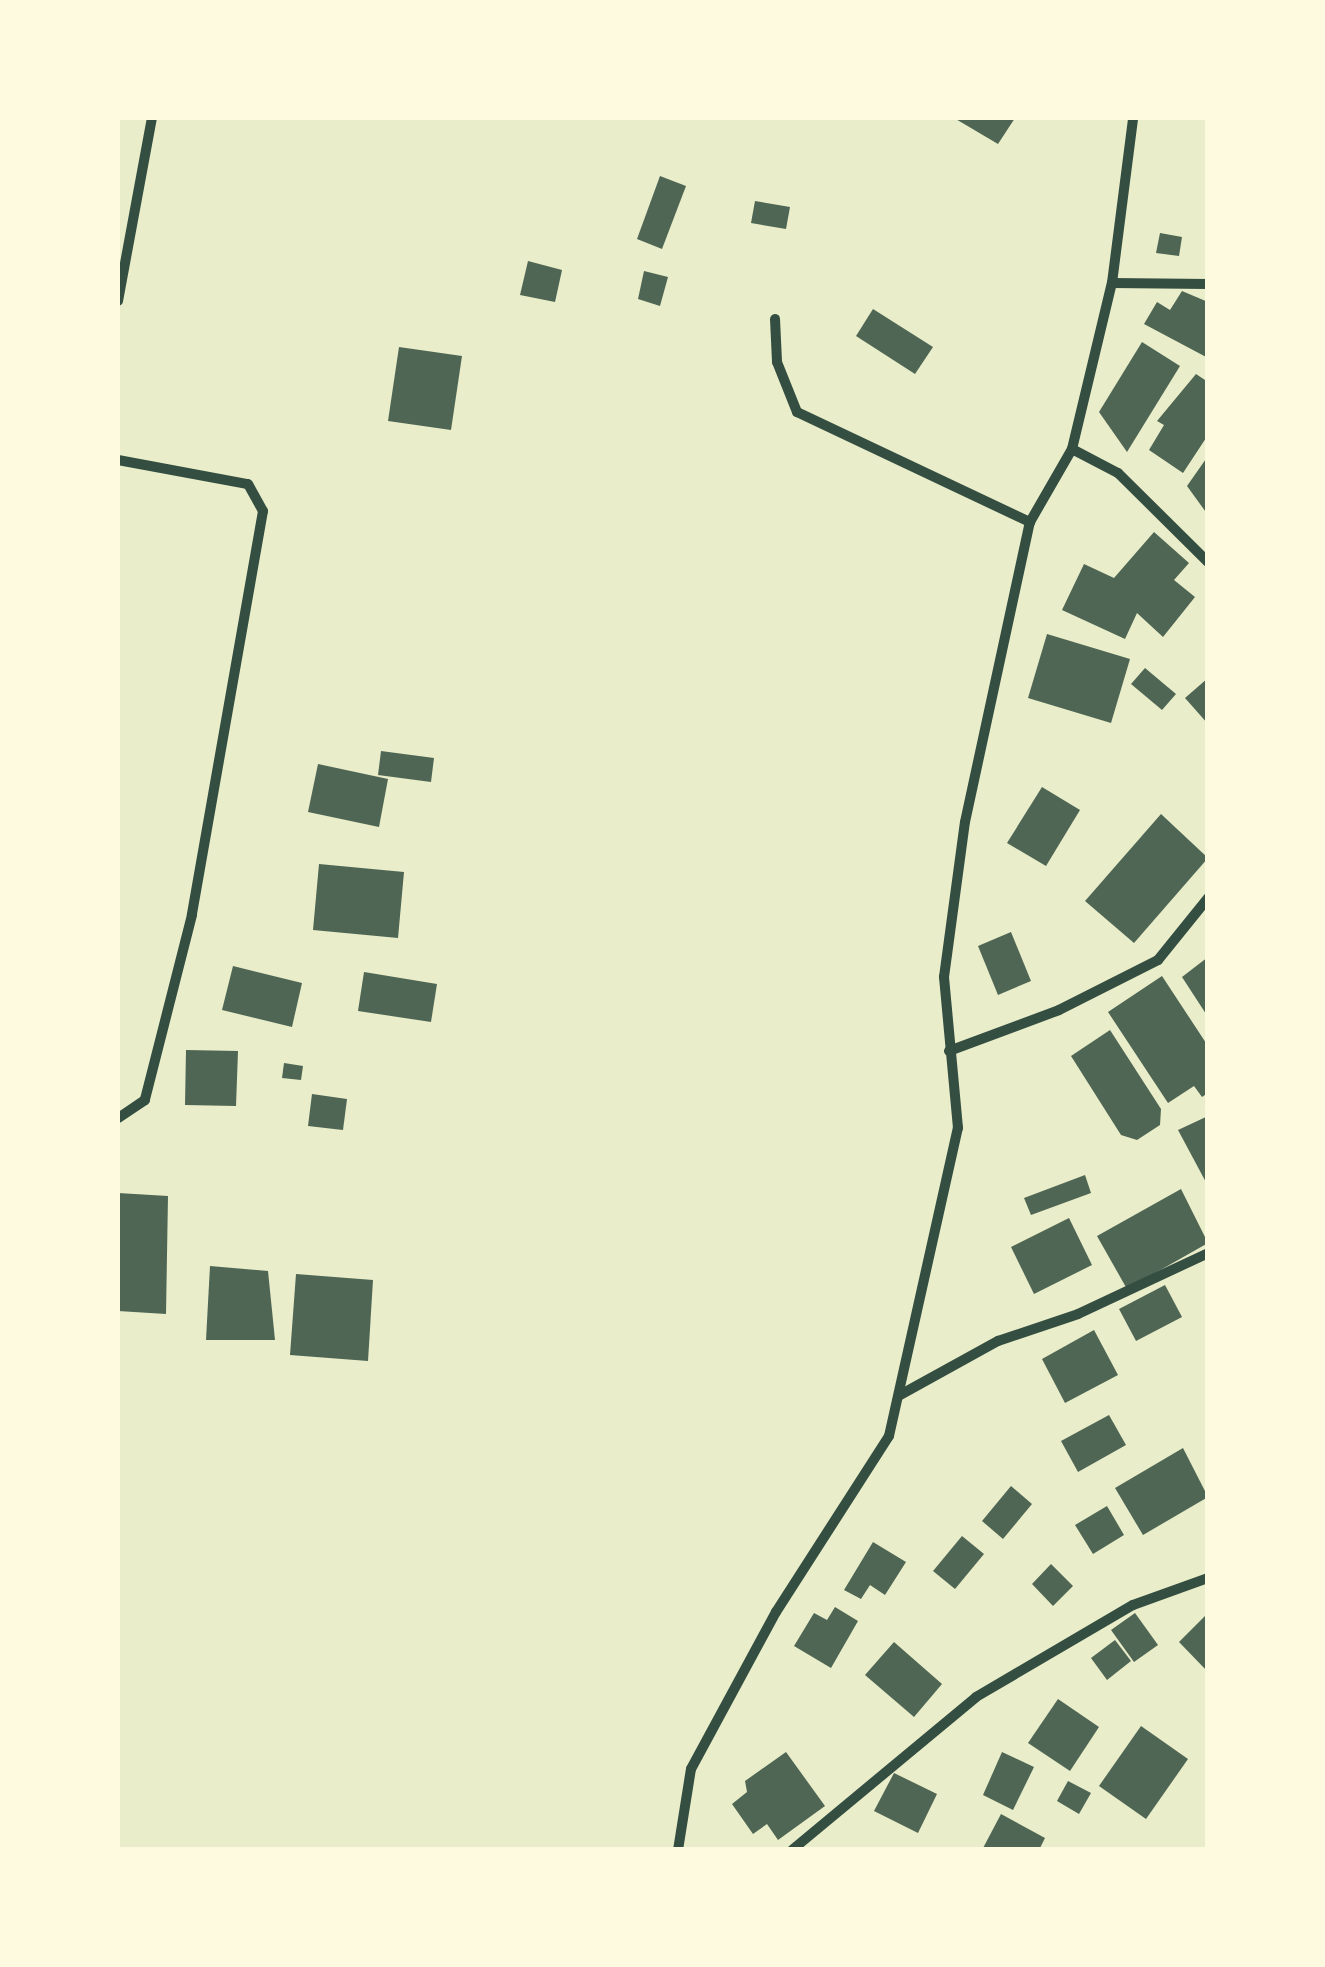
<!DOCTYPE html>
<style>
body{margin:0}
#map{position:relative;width:1325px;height:1967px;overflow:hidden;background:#e9edc9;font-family:"Zilla Slab",serif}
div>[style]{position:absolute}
.building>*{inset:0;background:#4f6655}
.minor>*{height:10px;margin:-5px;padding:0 5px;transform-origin:5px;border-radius:5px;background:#344e41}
span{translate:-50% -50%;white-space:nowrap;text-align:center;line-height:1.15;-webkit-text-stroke:10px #fefae0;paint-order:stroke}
.frame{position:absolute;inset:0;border:120px solid #fefae0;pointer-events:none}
</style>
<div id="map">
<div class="building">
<div style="clip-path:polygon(954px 118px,1015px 118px,998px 144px)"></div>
<div style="clip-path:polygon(660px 176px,686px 186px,662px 249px,637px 239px)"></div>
<div style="clip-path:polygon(755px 201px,790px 207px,786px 229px,751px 223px)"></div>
<div style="clip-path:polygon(1160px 233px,1182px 237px,1179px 256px,1156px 253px)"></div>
<div style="clip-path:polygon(528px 261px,562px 270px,555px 302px,520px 295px)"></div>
<div style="clip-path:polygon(644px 271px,668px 277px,660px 306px,638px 299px)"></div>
<div style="clip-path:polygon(1182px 291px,1208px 302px,1208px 358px,1144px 324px,1157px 302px,1170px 310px)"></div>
<div style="clip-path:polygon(873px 309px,933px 347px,915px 374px,856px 336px)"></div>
<div style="clip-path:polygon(1142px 342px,1180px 366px,1127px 452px,1099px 412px)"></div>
<div style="clip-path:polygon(399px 347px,462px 356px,451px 430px,388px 421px)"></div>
<div style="clip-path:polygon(1196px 374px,1208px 382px,1208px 435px,1183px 473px,1149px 450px,1164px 425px,1157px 421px)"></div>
<div style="clip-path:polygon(1208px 456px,1208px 515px,1187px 486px)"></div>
<div style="clip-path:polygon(1154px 532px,1189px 563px,1174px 580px,1195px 597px,1163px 637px,1137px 613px,1125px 639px,1062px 610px,1084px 564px,1114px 578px)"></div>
<div style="clip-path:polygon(1047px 634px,1130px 659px,1111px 723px,1028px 698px)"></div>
<div style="clip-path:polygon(1145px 668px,1176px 694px,1162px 710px,1131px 684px)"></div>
<div style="clip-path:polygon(1208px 678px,1208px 724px,1185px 698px)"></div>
<div style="clip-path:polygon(381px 751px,434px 758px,431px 782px,378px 775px)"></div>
<div style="clip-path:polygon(318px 764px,388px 779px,379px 827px,308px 812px)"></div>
<div style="clip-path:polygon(1042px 787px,1080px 810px,1046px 866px,1007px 843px)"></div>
<div style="clip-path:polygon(1161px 814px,1208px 858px,1134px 943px,1085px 901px)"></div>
<div style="clip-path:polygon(319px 864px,404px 872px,398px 938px,313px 930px)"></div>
<div style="clip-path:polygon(1011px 932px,1031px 981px,998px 995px,978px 946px)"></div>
<div style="clip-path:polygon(1208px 957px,1208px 1017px,1182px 977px)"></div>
<div style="clip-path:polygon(233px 966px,302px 983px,292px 1027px,222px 1010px)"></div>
<div style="clip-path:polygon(364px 972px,437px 984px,431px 1022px,358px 1011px)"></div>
<div style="clip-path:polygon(1162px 976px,1208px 1046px,1208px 1093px,1202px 1097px,1194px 1086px,1168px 1103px,1108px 1012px)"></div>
<div style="clip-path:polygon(1110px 1030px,1161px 1109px,1160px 1125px,1137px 1140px,1121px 1135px,1071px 1056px)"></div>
<div style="clip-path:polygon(186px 1050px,238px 1051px,236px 1106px,185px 1105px)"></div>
<div style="clip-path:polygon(284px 1063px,303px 1066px,301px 1080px,282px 1078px)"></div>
<div style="clip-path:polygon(312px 1094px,347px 1099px,343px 1130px,308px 1126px)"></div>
<div style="clip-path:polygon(1208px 1116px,1208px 1186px,1178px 1130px)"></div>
<div style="clip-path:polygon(1085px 1175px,1091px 1193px,1031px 1215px,1024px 1198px)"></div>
<div style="clip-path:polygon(1181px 1189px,1208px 1243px,1127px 1289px,1097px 1236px)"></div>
<div style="clip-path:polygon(118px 1193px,168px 1196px,166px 1314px,118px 1311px)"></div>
<div style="clip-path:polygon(1069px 1218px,1092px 1265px,1034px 1294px,1011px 1247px)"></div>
<div style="clip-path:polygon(210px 1266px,268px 1271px,275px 1340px,206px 1340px)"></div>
<div style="clip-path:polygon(296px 1274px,373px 1280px,368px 1361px,290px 1355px)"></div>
<div style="clip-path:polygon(1165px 1285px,1182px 1317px,1136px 1341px,1119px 1309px)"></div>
<div style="clip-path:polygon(1094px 1330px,1118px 1375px,1065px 1403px,1042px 1359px)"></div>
<div style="clip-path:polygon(1109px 1415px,1126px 1445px,1078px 1472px,1061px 1441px)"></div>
<div style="clip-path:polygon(1183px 1448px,1208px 1497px,1143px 1535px,1115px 1488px)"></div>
<div style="clip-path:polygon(1011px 1486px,1032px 1504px,1003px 1539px,982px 1521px)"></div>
<div style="clip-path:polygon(1107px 1506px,1124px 1535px,1093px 1554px,1075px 1525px)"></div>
<div style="clip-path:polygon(962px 1536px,984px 1554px,955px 1589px,933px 1571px)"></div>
<div style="clip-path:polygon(873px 1542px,906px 1562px,885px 1595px,870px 1585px,861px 1599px,844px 1590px)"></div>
<div style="clip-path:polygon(1051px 1564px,1073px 1586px,1053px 1606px,1032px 1584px)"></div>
<div style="clip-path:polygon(835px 1607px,858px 1621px,831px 1668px,794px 1646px,814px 1613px,827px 1620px)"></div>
<div style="clip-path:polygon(1135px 1613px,1158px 1645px,1134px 1662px,1111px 1630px)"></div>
<div style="clip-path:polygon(1205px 1616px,1208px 1618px,1208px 1672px,1179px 1642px)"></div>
<div style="clip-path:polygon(1115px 1640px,1131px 1661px,1107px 1680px,1091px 1658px)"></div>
<div style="clip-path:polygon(894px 1642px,942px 1684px,914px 1717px,865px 1675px)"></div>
<div style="clip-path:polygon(1058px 1699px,1099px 1727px,1070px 1771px,1028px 1743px)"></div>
<div style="clip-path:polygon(1141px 1726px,1188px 1759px,1146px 1819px,1099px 1786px)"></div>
<div style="clip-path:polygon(786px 1752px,825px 1806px,778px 1840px,767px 1824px,753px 1834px,732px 1804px,747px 1792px,745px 1781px)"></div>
<div style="clip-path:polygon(1002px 1752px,1034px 1767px,1013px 1810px,983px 1795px)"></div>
<div style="clip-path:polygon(894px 1773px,937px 1794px,918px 1833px,874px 1811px)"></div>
<div style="clip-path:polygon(1068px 1781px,1091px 1793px,1079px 1814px,1057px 1801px)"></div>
<div style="clip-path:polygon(1001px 1814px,1045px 1838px,1039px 1850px,982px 1850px)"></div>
</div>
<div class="minor">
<div style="left:1112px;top:283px;width:96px;rotate:0.6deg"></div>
<div style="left:118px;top:301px;width:186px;rotate:-79.5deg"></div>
<div style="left:775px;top:319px;width:43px;rotate:87.3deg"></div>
<div style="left:777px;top:362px;width:54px;rotate:68.2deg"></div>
<div style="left:797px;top:412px;width:258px;rotate:25.3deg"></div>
<div style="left:1072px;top:449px;width:52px;rotate:27.6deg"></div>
<div style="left:1118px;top:473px;width:127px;rotate:44.7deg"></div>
<div style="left:118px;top:460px;width:132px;rotate:10.5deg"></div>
<div style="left:248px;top:484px;width:31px;rotate:61deg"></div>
<div style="left:263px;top:511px;width:410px;rotate:100deg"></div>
<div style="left:192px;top:915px;width:191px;rotate:104.3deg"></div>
<div style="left:145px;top:1100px;width:32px;rotate:146deg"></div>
<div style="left:949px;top:1051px;width:117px;rotate:-20.4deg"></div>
<div style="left:1059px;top:1010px;width:111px;rotate:-26.8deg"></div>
<div style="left:1158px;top:960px;width:80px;rotate:-51.1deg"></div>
<div style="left:900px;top:1395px;width:112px;rotate:-28.9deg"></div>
<div style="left:998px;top:1341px;width:84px;rotate:-18.6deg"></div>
<div style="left:1078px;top:1314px;width:144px;rotate:-25.1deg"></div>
<div style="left:678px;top:1850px;width:82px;rotate:-80.9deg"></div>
<div style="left:691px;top:1769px;width:179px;rotate:-61.6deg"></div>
<div style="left:776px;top:1612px;width:209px;rotate:-57.3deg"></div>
<div style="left:889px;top:1436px;width:316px;rotate:-77.4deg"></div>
<div style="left:958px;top:1128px;width:152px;rotate:-95.3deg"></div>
<div style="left:944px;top:977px;width:156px;rotate:-82.3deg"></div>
<div style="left:965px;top:822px;width:307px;rotate:-77.8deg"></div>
<div style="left:1030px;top:522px;width:84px;rotate:-60.1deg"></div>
<div style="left:1072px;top:449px;width:171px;rotate:-76.5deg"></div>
<div style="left:1112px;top:283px;width:166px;rotate:-82.7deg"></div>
<div style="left:792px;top:1850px;width:239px;rotate:-39.7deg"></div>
<div style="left:976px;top:1697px;width:182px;rotate:-30.4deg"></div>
<div style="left:1133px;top:1605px;width:80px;rotate:-19.8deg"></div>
</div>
<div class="frame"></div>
</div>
